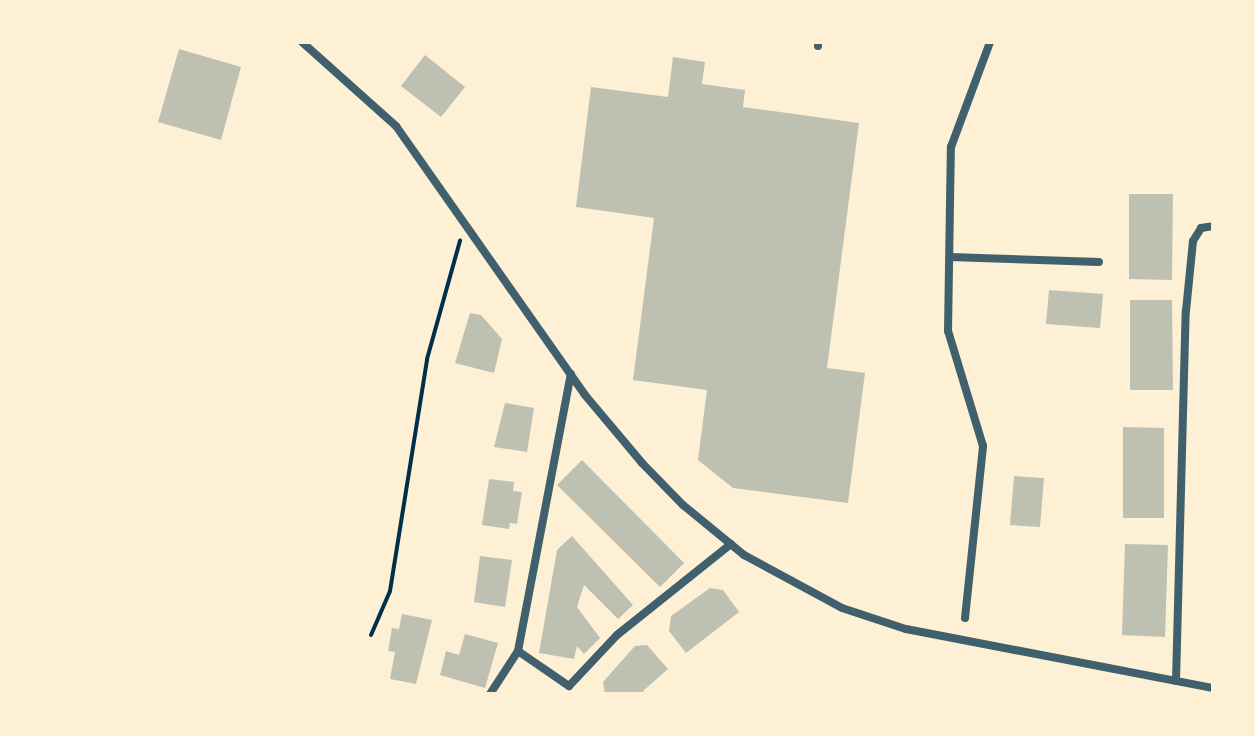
<!DOCTYPE html>
<style>
body{margin:0}
#map{position:relative;width:1255px;height:736px;overflow:hidden;background:#fdf0d5;font-family:"Archivo Narrow",sans-serif}
div>[style]{position:absolute}
.building>*{inset:0;background:#bec0b2}
.path>*{height:4px;margin:-2px;padding:0 2px;transform-origin:2px;border-radius:2px;background:#003049}
.minor>*{height:8px;margin:-4px;padding:0 4px;transform-origin:4px;border-radius:4px;background:#3f606c}
span{translate:-50% -50%;white-space:nowrap;text-align:center;line-height:1.15;-webkit-text-stroke:7px #fdf0d5;paint-order:stroke}
.frame{position:absolute;inset:0;border:44px solid #fdf0d5;pointer-events:none}
</style>
<div id="map">
<div class="building">
<div style="clip-path:polygon(179px 49px,241px 67px,221px 140px,158px 122px)"></div>
<div style="clip-path:polygon(425px 55px,465px 87px,441px 117px,401px 86px)"></div>
<div style="clip-path:polygon(673px 57px,705px 62px,702px 84px,745px 90px,743px 107px,859px 123px,827px 368px,865px 373px,848px 503px,733px 488px,698px 460px,707px 390px,633px 380px,654px 218px,576px 207px,591px 87px,668px 97px)"></div>
<div style="clip-path:polygon(1129px 194px,1173px 194px,1172px 280px,1129px 279px)"></div>
<div style="clip-path:polygon(1049px 290px,1103px 294px,1100px 328px,1046px 324px)"></div>
<div style="clip-path:polygon(1130px 300px,1172px 300px,1173px 390px,1130px 390px)"></div>
<div style="clip-path:polygon(470px 313px,481px 315px,502px 339px,494px 373px,455px 363px)"></div>
<div style="clip-path:polygon(505px 403px,534px 408px,527px 452px,494px 447px)"></div>
<div style="clip-path:polygon(1123px 427px,1164px 428px,1164px 518px,1123px 518px)"></div>
<div style="clip-path:polygon(582px 460px,684px 563px,660px 587px,557px 485px)"></div>
<div style="clip-path:polygon(1014px 476px,1044px 478px,1040px 527px,1010px 525px)"></div>
<div style="clip-path:polygon(489px 479px,514px 482px,513px 491px,522px 492px,517px 524px,510px 523px,509px 529px,482px 525px)"></div>
<div style="clip-path:polygon(572px 536px,633px 605px,618px 619px,584px 585px,577px 607px,600px 638px,584px 654px,577px 646px,574px 659px,539px 653px,557px 550px)"></div>
<div style="clip-path:polygon(1125px 544px,1168px 545px,1165px 637px,1122px 635px)"></div>
<div style="clip-path:polygon(480px 556px,512px 560px,505px 607px,474px 602px)"></div>
<div style="clip-path:polygon(710px 588px,723px 590px,739px 612px,686px 653px,669px 631px,671px 616px)"></div>
<div style="clip-path:polygon(402px 614px,432px 620px,416px 684px,390px 679px,395px 652px,388px 651px,392px 628px,399px 629px)"></div>
<div style="clip-path:polygon(465px 634px,498px 643px,485px 688px,440px 675px,446px 651px,459px 655px)"></div>
<div style="clip-path:polygon(647px 645px,668px 669px,643px 691px,646px 694px,605px 694px,603px 682px,635px 646px)"></div>
</div>
<div class="path">
<div style="left:371px;top:635px;width:48px;rotate:-66.6deg"></div>
<div style="left:390px;top:591px;width:235px;rotate:-80.9deg"></div>
<div style="left:427px;top:359px;width:123px;rotate:-74.4deg"></div>
</div>
<div class="minor">
<div style="left:302px;top:42px;width:126px;rotate:41.8deg"></div>
<div style="left:396px;top:126px;width:329px;rotate:54.9deg"></div>
<div style="left:585px;top:395px;width:89px;rotate:50deg"></div>
<div style="left:642px;top:463px;width:59px;rotate:45.7deg"></div>
<div style="left:683px;top:505px;width:79px;rotate:39.3deg"></div>
<div style="left:744px;top:555px;width:111px;rotate:28.4deg"></div>
<div style="left:842px;top:608px;width:67px;rotate:18.2deg"></div>
<div style="left:906px;top:629px;width:313px;rotate:10.9deg"></div>
<div style="left:818px;top:46px;width:4px;rotate:-90deg"></div>
<div style="left:950px;top:257px;width:149px;rotate:1.9deg"></div>
<div style="left:965px;top:618px;width:173px;rotate:-84deg"></div>
<div style="left:983px;top:446px;width:120px;rotate:-106.9deg"></div>
<div style="left:948px;top:331px;width:184px;rotate:-89.1deg"></div>
<div style="left:951px;top:147px;width:112px;rotate:-69.6deg"></div>
<div style="left:518px;top:651px;width:62px;rotate:34.5deg"></div>
<div style="left:569px;top:686px;width:70px;rotate:-46.7deg"></div>
<div style="left:617px;top:635px;width:146px;rotate:-38.6deg"></div>
<div style="left:1176px;top:681px;width:370px;rotate:-88.5deg"></div>
<div style="left:1186px;top:311px;width:70px;rotate:-84.3deg"></div>
<div style="left:1193px;top:241px;width:15px;rotate:-58deg"></div>
<div style="left:1201px;top:228px;width:12px;rotate:-9deg"></div>
<div style="left:490px;top:694px;width:51px;rotate:-56.9deg"></div>
<div style="left:518px;top:651px;width:282px;rotate:-79.2deg"></div>
</div>
<div class="frame"></div>
</div>
